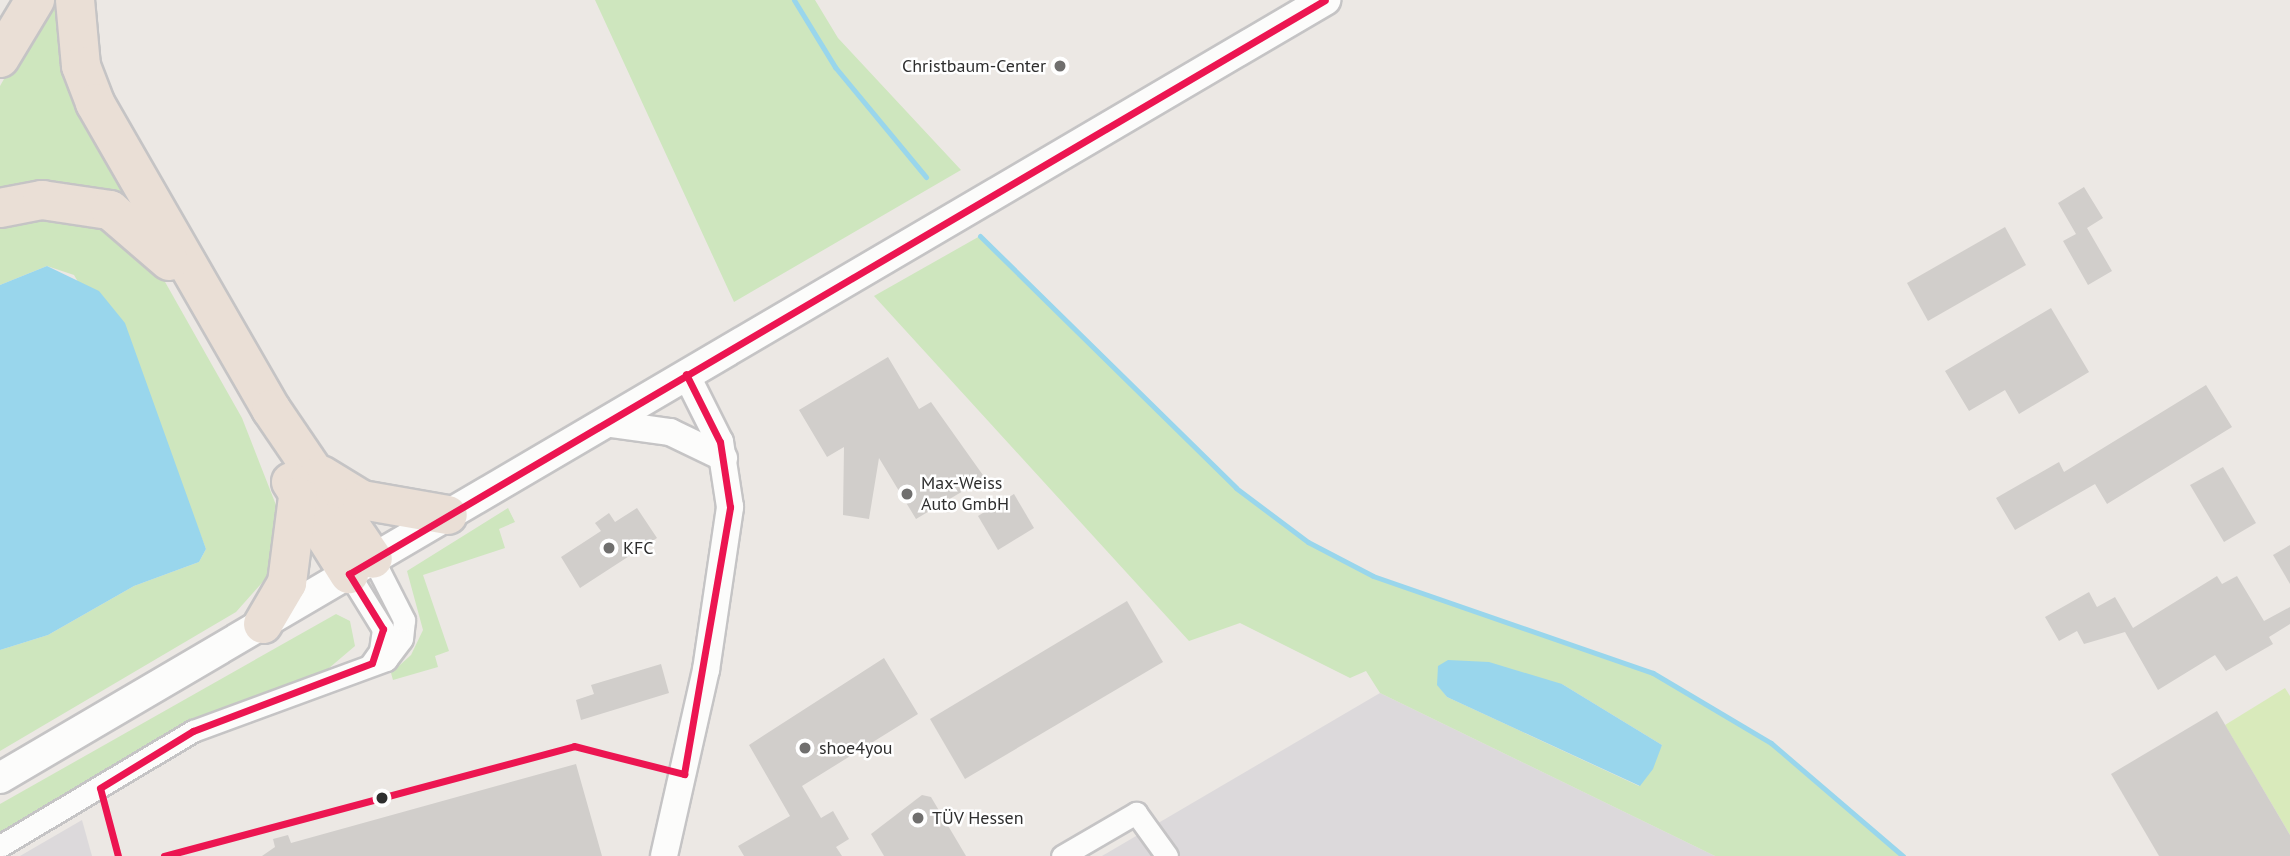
<!DOCTYPE html>
<meta charset="utf-8">
<style>
body{margin:0}
#map{position:relative;width:2290px;height:856px;overflow:hidden;background:#ece8e4;font-family:"PT Sans",sans-serif}
div>[style]{position:absolute}
.industrial>*{inset:0;background:#dcd9db}
.green>*{inset:0;background:#cee6be}
.pitch>*{inset:0;background:#d9eabb}
.water>*{inset:0;background:#99d6ec}
.stream>*{height:5px;margin:-2.5px;padding:0 2.5px;transform-origin:2.5px;border-radius:2.5px;background:#99d6ec}
.building>*{inset:0;background:#d1cecb}
.roads{filter:drop-shadow(2px 0 #c5c4c5) drop-shadow(-2px 0 #c5c4c5) drop-shadow(0 2px #c5c4c5) drop-shadow(0 -2px #c5c4c5)}
.minor>*{height:21px;margin:-10.5px;padding:0 10.5px;transform-origin:10.5px;border-radius:10.5px;background:#fcfcfb}
.tertiary>*{height:26px;margin:-13px;padding:0 13px;transform-origin:13px;border-radius:13px;background:#fcfcfb}
.secondary>*{height:30px;margin:-15px;padding:0 15px;transform-origin:15px;border-radius:15px;background:#fcfcfb}
.motorway>*{height:38px;margin:-19px;padding:0 19px;transform-origin:19px;border-radius:19px;background:#eadfd6}
.bus-1>*{height:7px;margin:-3.5px;padding:0 3.5px;transform-origin:3.5px;border-radius:3.5px;background:#ec1551}
.dots>*{width:19px;height:19px;translate:-50% -50%;box-sizing:border-box;border:4px solid #fff;border-radius:50%}
span{translate:-50% -50%;white-space:nowrap;text-align:center;line-height:1.15;-webkit-text-stroke:5px #fff;paint-order:stroke}
.poi-label{font-size:18px;color:#2e2e2e}
.right{translate:-100% -50%;text-align:right}
.left{translate:0 -50%;text-align:left}
</style>
<div id="map">
<div class="industrial">
<div style="clip-path:polygon(1380px 693px,1715px 856px,1102px 856px)"></div>
<div style="clip-path:polygon(82px 820px,92px 856px,20px 856px)"></div>
</div>
<div class="green">
<div style="clip-path:polygon(49px 0,67px 0,167px 242px,0 196px,0 86px)"></div>
<div style="clip-path:polygon(595px 0,815px 0,838px 38px,961px 170px,734px 302px)"></div>
<div style="clip-path:polygon(35px 212px,83px 220px,128px 240px,160px 273px,242px 418px,276px 505px,283px 540px,278px 565px,236px 612px,0 751px,0 650px,48px 635px,134px 586px,199px 562px,206px 549px,150px 405px,74px 275px,47px 266px,0 285px,0 222px)"></div>
<div style="clip-path:polygon(evenodd,980px 236px,1236px 488px,1308px 542px,1373px 576px,1653px 673px,1771px 743px,1903px 856px,1715px 856px,1380px 693px,1366px 671px,1350px 678px,1240px 623px,1189px 641px,874px 296px,980px 236px,1562px 684px,1662px 745px,1639px 786px,1447px 697px,1438px 685px,1562px 684px)"></div>
<div style="clip-path:polygon(508px 508px,515px 522px,499px 529px,505px 548px,423px 575px,449px 651px,435px 656px,438px 667px,393px 680px,391px 673px,411px 655px,423px 630px,407px 571px)"></div>
<div style="clip-path:polygon(336px 614px,350px 621px,355px 646px,322px 674px,191px 719px,0 834px,0 804px)"></div>
</div>
<div class="pitch">
<div style="clip-path:polygon(2285px 688px,2290px 696px,2290px 835px,2225px 725px)"></div>
</div>
<div class="water">
<div style="clip-path:polygon(47px 266px,99px 291px,125px 323px,206px 549px,199px 562px,134px 586px,48px 635px,0 650px,0 285px)"></div>
<div style="clip-path:polygon(1448px 660px,1489px 662px,1562px 684px,1662px 745px,1653px 769px,1640px 786px,1447px 697px,1437px 685px,1438px 666px)"></div>
</div>
<div class="stream">
<div style="left:794px;top:0;width:79px;rotate:58.5deg"></div>
<div style="left:835px;top:67px;width:143px;rotate:50.4deg"></div>
<div style="left:980px;top:236px;width:359px;rotate:44.5deg"></div>
<div style="left:1236px;top:488px;width:90px;rotate:36.9deg"></div>
<div style="left:1308px;top:542px;width:73px;rotate:27.6deg"></div>
<div style="left:1373px;top:576px;width:296px;rotate:19.1deg"></div>
<div style="left:1653px;top:673px;width:137px;rotate:30.7deg"></div>
<div style="left:1771px;top:743px;width:174px;rotate:40.6deg"></div>
</div>
<div class="building">
<div style="clip-path:polygon(2084px 187px,2103px 218px,2087px 228px,2112px 271px,2088px 285px,2063px 241px,2076px 234px,2058px 203px)"></div>
<div style="clip-path:polygon(2005px 227px,2026px 265px,1928px 321px,1907px 283px)"></div>
<div style="clip-path:polygon(2051px 308px,2089px 372px,2019px 414px,2005px 390px,1969px 411px,1945px 371px)"></div>
<div style="clip-path:polygon(888px 357px,919px 409px,931px 402px,985px 478px,916px 519px,879px 458px,869px 519px,843px 515px,844px 447px,827px 457px,799px 410px)"></div>
<div style="clip-path:polygon(2206px 385px,2232px 427px,2107px 504px,2095px 484px,2015px 530px,1996px 498px,2059px 462px,2064px 472px)"></div>
<div style="clip-path:polygon(2223px 467px,2256px 523px,2224px 542px,2190px 485px)"></div>
<div style="clip-path:polygon(1014px 494px,1034px 528px,998px 550px,978px 516px)"></div>
<div style="clip-path:polygon(637px 508px,657px 538px,580px 588px,561px 557px,601px 531px,595px 523px,609px 513px,615px 522px)"></div>
<div style="clip-path:polygon(2290px 545px,2290px 584px,2273px 555px)"></div>
<div style="clip-path:polygon(2217px 576px,2222px 584px,2237px 576px,2264px 621px,2290px 607px,2290px 624px,2269px 637px,2273px 644px,2226px 671px,2215px 655px,2158px 690px,2125px 632px,2084px 644px,2077px 631px,2059px 641px,2045px 617px,2089px 592px,2097px 607px,2115px 597px,2133px 628px)"></div>
<div style="clip-path:polygon(1127px 601px,1163px 662px,965px 779px,930px 719px)"></div>
<div style="clip-path:polygon(884px 658px,918px 714px,802px 786px,821px 818px,833px 811px,849px 839px,836px 847px,842px 856px,744px 856px,738px 846px,790px 816px,749px 745px)"></div>
<div style="clip-path:polygon(661px 664px,669px 693px,581px 720px,576px 700px,594px 694px,591px 685px)"></div>
<div style="clip-path:polygon(2217px 711px,2290px 835px,2290px 856px,2159px 856px,2111px 774px)"></div>
<div style="clip-path:polygon(576px 764px,602px 856px,262px 856px,275px 847px,273px 839px,288px 835px,291px 843px)"></div>
<div style="clip-path:polygon(922px 795px,931px 797px,966px 856px,884px 856px,871px 834px)"></div>
</div>
<div class="roads">
<div class="minor">
<div style="left:349px;top:574px;width:65px;rotate:58.3deg"></div>
<div style="left:383px;top:629px;width:22px;rotate:98deg"></div>
<div style="left:380px;top:651px;width:16px;rotate:125deg"></div>
<div style="left:0;top:846px;width:225px;rotate:-30.8deg"></div>
<div style="left:193px;top:731px;width:206px;rotate:-20.2deg"></div>
<div style="left:386px;top:660px;width:26px;rotate:-53deg"></div>
<div style="left:402px;top:639px;width:19px;rotate:-84deg"></div>
<div style="left:404px;top:620px;width:68px;rotate:-116.9deg"></div>
<div style="left:1062px;top:856px;width:86px;rotate:-30.2deg"></div>
<div style="left:1136px;top:813px;width:53px;rotate:54.2deg"></div>
</div>
<div class="tertiary">
<div style="left:605px;top:423px;width:66px;rotate:7.9deg"></div>
<div style="left:670px;top:432px;width:60px;rotate:25.7deg"></div>
<div style="left:664px;top:856px;width:191px;rotate:-77.3deg"></div>
<div style="left:706px;top:670px;width:165px;rotate:-81.6deg"></div>
<div style="left:730px;top:507px;width:66px;rotate:-98.7deg"></div>
<div style="left:720px;top:442px;width:76px;rotate:-116.6deg"></div>
</div>
<div class="secondary">
<div style="left:0;top:778px;width:1537px;rotate:-30.42deg"></div>
</div>
<div class="motorway">
<div style="left:75px;top:0;width:66px;rotate:84.8deg"></div>
<div style="left:81px;top:66px;width:40px;rotate:69deg"></div>
<div style="left:95px;top:103px;width:353px;rotate:60.1deg"></div>
<div style="left:271px;top:409px;width:181px;rotate:55.8deg"></div>
<div style="left:0;top:58px;width:68px;rotate:-58.9deg"></div>
<div style="left:0;top:208px;width:43px;rotate:-10.8deg"></div>
<div style="left:42px;top:200px;width:69px;rotate:8.4deg"></div>
<div style="left:110px;top:210px;width:78px;rotate:40.8deg"></div>
<div style="left:321px;top:475px;width:48px;rotate:31.4deg"></div>
<div style="left:362px;top:500px;width:87px;rotate:9.9deg"></div>
<div style="left:291px;top:482px;width:109px;rotate:57.8deg"></div>
<div style="left:263px;top:624px;width:48px;rotate:-59.7deg"></div>
<div style="left:287px;top:583px;width:87px;rotate:-82.7deg"></div>
</div>
</div>
<div class="bus-1">
<div style="left:118px;top:856px;width:70px;rotate:-104.8deg"></div>
<div style="left:100px;top:788px;width:109px;rotate:-31.5deg"></div>
<div style="left:193px;top:731px;width:191px;rotate:-20.8deg"></div>
<div style="left:372px;top:663px;width:36px;rotate:-72deg"></div>
<div style="left:383px;top:629px;width:65px;rotate:-121.7deg"></div>
<div style="left:349px;top:574px;width:1132px;rotate:-30.46deg"></div>
<div style="left:164px;top:856px;width:424px;rotate:-15deg"></div>
<div style="left:574px;top:746px;width:114px;rotate:14.3deg"></div>
<div style="left:684px;top:774px;width:271px;rotate:-80.2deg"></div>
<div style="left:730px;top:507px;width:66px;rotate:-98.7deg"></div>
<div style="left:720px;top:442px;width:76px;rotate:-116.6deg"></div>
</div>
<div class="dots">
<div style="left:1060px;top:66px;background:#706f6e"></div>
<div style="left:907px;top:494px;background:#706f6e"></div>
<div style="left:609px;top:548px;background:#706f6e"></div>
<div style="left:805px;top:748px;background:#706f6e"></div>
<div style="left:382px;top:798px;background:#2e2e2e"></div>
<div style="left:918px;top:818px;background:#706f6e"></div>
</div>
<div class="poi-label">
<span class="right" style="left:1046px;top:66px">Christbaum-Center</span>
<span class="left" style="left:921px;top:494px">Max-Weiss<br>Auto GmbH</span>
<span class="left" style="left:623px;top:548px">KFC</span>
<span class="left" style="left:819px;top:748px">shoe4you</span>
<span class="left" style="left:932px;top:818px">TÜV Hessen</span>
</div>
</div>
